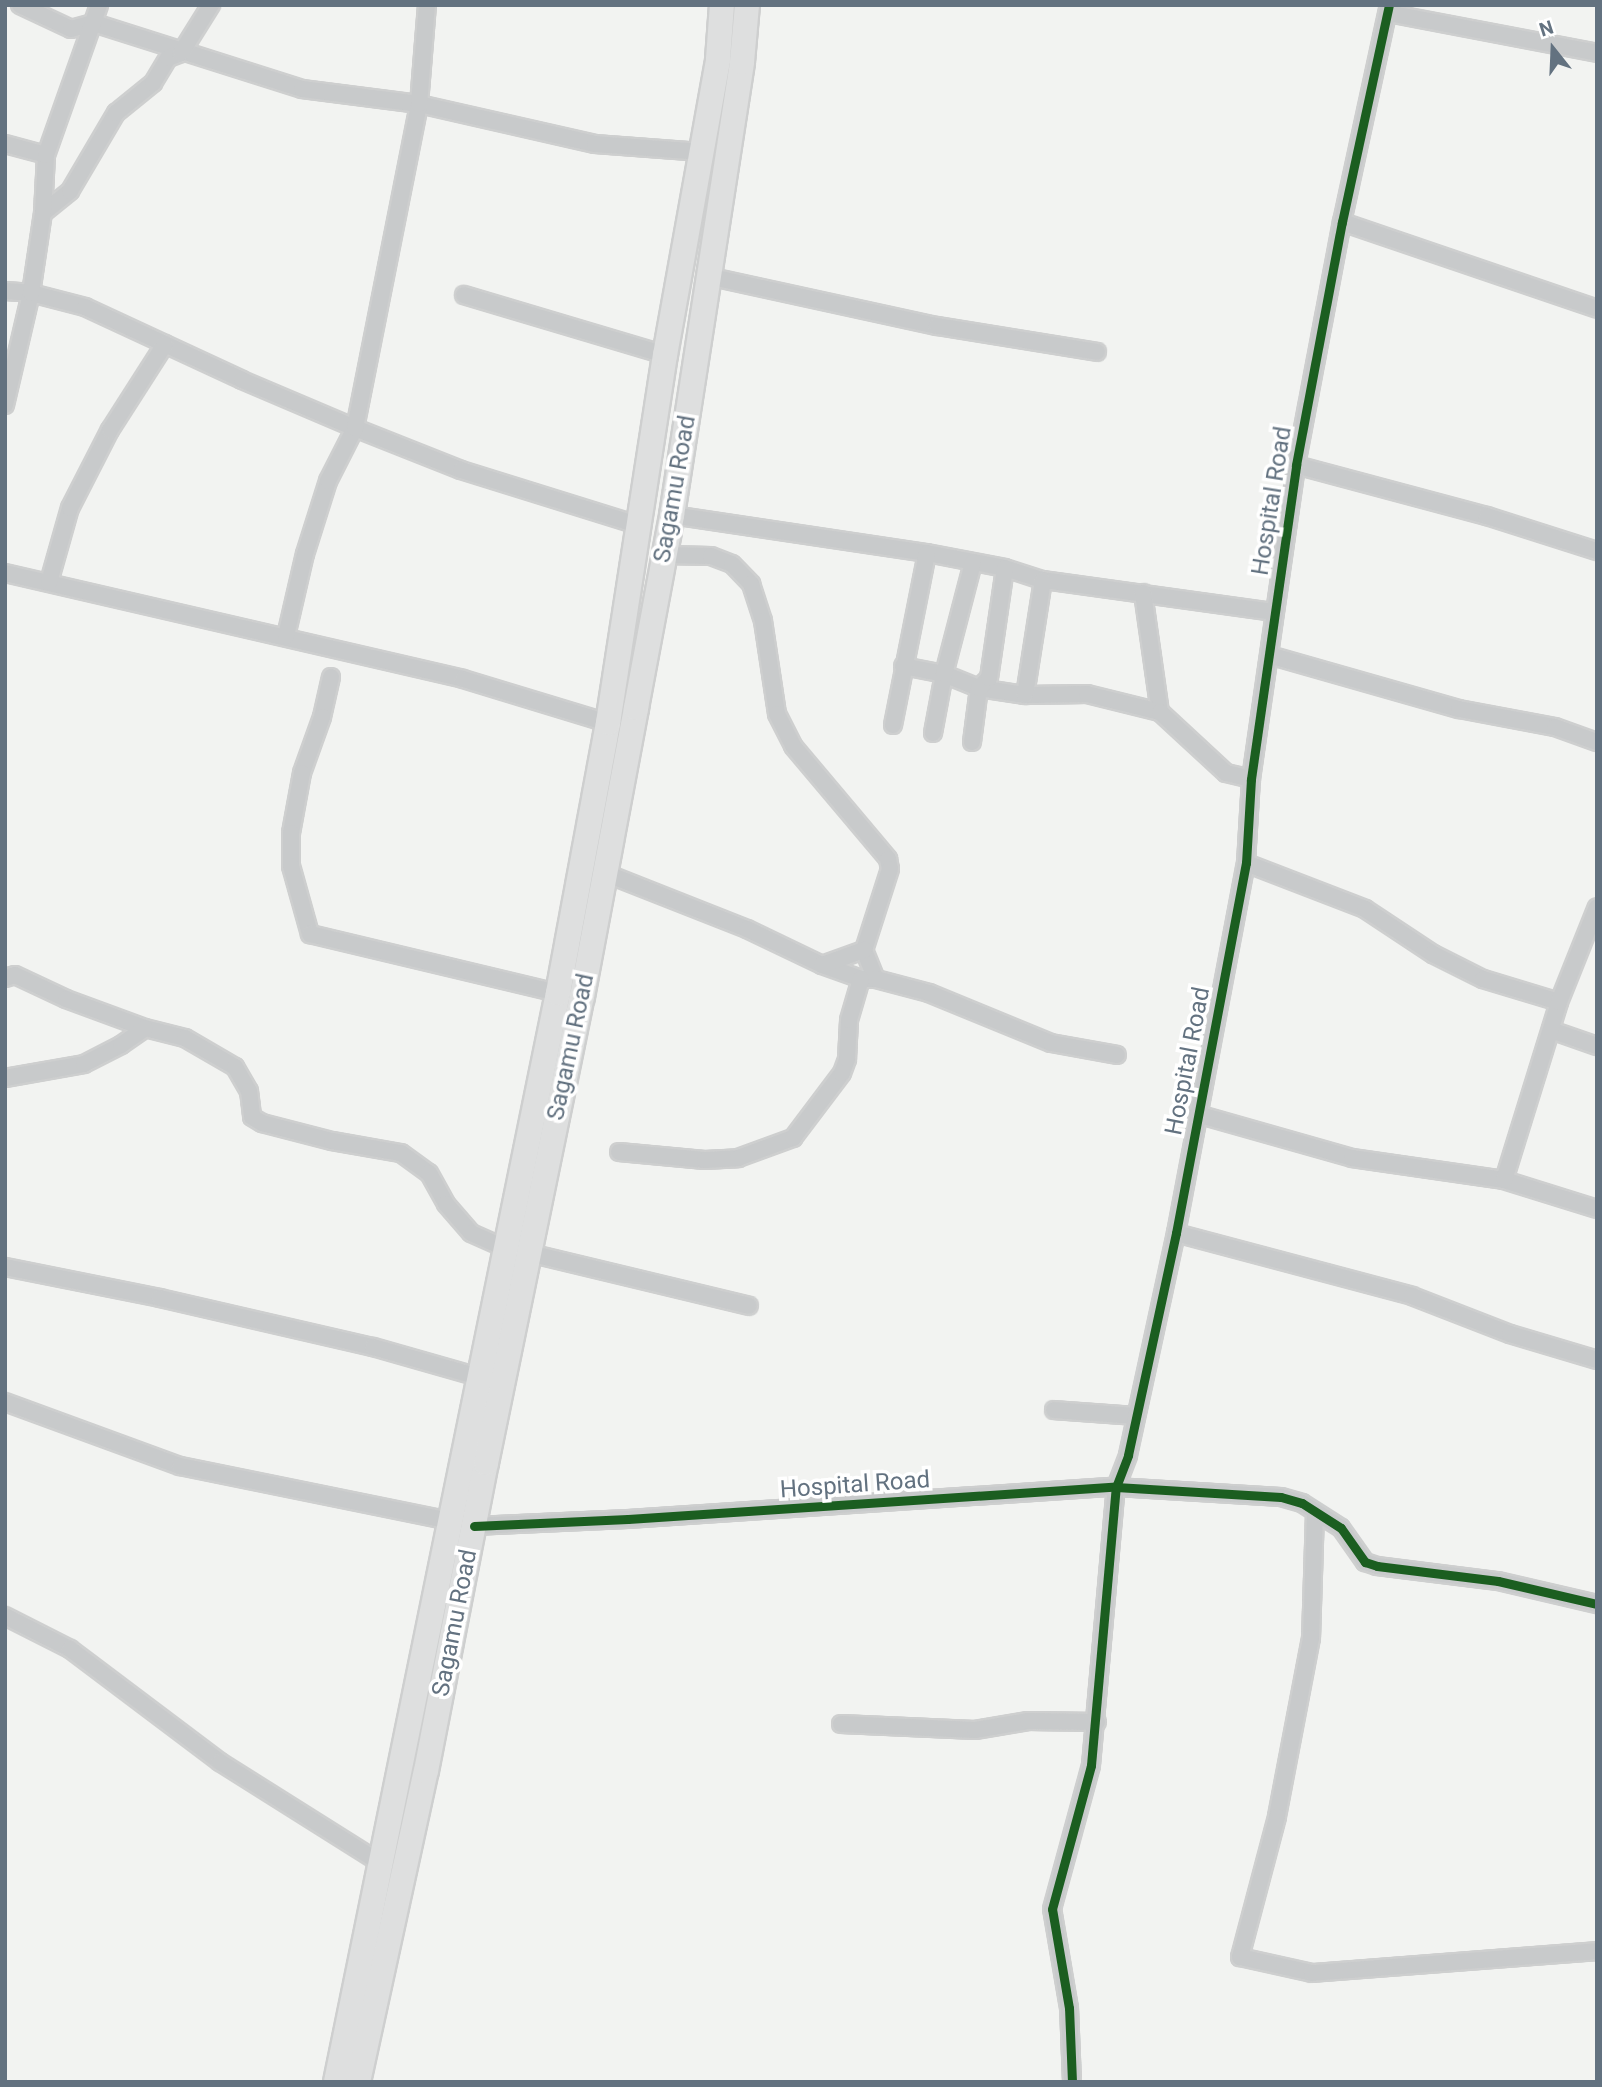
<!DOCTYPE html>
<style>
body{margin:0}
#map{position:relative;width:1602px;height:2087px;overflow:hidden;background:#f2f3f1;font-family:Roboto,sans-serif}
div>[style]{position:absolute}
.roads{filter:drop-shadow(2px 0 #cecfcf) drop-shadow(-2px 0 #cecfcf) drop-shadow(0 2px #cecfcf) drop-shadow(0 -2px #cecfcf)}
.minor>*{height:16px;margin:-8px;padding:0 8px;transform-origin:8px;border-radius:8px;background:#c8cacb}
.highway>*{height:24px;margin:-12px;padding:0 12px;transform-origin:12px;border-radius:12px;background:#dedfdf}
.cycleway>*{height:9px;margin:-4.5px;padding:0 4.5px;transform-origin:4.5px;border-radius:4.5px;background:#1b5e20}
span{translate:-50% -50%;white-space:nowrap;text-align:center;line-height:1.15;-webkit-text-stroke:7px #fff;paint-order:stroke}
.street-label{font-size:24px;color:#637280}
.frame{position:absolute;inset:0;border:7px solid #637280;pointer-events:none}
.north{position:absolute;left:1518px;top:14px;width:70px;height:70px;-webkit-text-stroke:5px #fff;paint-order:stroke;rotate:342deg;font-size:19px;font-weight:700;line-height:28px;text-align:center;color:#637280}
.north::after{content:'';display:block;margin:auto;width:24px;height:32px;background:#637280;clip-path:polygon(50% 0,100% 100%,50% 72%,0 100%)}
</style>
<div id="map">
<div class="roads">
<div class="minor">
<div style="left:20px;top:5px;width:56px;rotate:25.2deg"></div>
<div style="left:71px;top:29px;width:24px;rotate:-15deg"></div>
<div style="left:94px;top:23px;width:218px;rotate:17.6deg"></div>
<div style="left:302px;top:89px;width:118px;rotate:7.3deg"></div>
<div style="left:419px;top:104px;width:180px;rotate:12.8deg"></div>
<div style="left:595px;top:144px;width:107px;rotate:4.3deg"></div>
<div style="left:1388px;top:13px;width:213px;rotate:10.8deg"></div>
<div style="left:5px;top:144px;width:42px;rotate:15deg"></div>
<div style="left:43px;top:213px;width:35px;rotate:-39deg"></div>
<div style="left:70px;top:191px;width:91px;rotate:-59.5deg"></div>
<div style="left:116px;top:113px;width:48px;rotate:-39deg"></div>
<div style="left:153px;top:83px;width:29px;rotate:-59deg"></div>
<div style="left:168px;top:58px;width:14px;rotate:-21deg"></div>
<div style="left:181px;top:53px;width:57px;rotate:-58deg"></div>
<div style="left:1342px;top:222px;width:269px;rotate:18.8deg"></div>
<div style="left:707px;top:276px;width:235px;rotate:12.3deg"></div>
<div style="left:937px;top:326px;width:162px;rotate:9.2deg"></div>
<div style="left:5px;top:291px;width:26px;rotate:4deg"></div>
<div style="left:31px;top:293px;width:56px;rotate:14.5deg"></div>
<div style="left:85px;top:307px;width:173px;rotate:24.9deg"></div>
<div style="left:242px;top:380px;width:123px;rotate:23deg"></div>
<div style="left:355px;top:428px;width:114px;rotate:21.6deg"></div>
<div style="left:461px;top:470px;width:185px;rotate:17.3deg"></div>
<div style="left:464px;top:295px;width:210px;rotate:16.6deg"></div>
<div style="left:5px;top:405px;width:115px;rotate:-76.9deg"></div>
<div style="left:31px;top:293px;width:81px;rotate:-81.5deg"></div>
<div style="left:43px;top:213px;width:58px;rotate:-87deg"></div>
<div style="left:46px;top:155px;width:159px;rotate:-70.5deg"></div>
<div style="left:1296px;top:465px;width:198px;rotate:15deg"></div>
<div style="left:1487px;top:516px;width:115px;rotate:17.7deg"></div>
<div style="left:672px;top:515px;width:258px;rotate:8.5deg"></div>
<div style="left:927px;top:553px;width:79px;rotate:10.9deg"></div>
<div style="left:1005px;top:568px;width:40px;rotate:18deg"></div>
<div style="left:1043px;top:580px;width:233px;rotate:7.9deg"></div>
<div style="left:664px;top:555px;width:47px;rotate:1.2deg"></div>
<div style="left:711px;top:556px;width:22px;rotate:21deg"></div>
<div style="left:732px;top:564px;width:28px;rotate:46deg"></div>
<div style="left:751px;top:584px;width:39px;rotate:72deg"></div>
<div style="left:763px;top:621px;width:94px;rotate:81.4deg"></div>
<div style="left:777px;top:714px;width:36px;rotate:63deg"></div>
<div style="left:793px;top:746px;width:148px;rotate:49.9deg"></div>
<div style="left:888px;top:859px;width:10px;rotate:79deg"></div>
<div style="left:890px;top:869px;width:85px;rotate:107.8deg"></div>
<div style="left:864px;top:950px;width:31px;rotate:68deg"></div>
<div style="left:5px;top:573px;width:470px;rotate:13deg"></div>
<div style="left:463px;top:679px;width:152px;rotate:16.9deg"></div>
<div style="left:49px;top:582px;width:77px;rotate:-74.2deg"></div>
<div style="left:70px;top:508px;width:88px;rotate:-62.9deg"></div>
<div style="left:110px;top:430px;width:102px;rotate:-57.4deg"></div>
<div style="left:1143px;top:593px;width:120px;rotate:81.9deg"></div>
<div style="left:286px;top:636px;width:84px;rotate:-77deg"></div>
<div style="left:305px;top:554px;width:77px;rotate:-72.5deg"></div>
<div style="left:328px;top:481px;width:59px;rotate:-63deg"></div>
<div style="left:355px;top:428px;width:330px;rotate:-78.8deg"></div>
<div style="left:419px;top:104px;width:99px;rotate:-85.4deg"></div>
<div style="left:1269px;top:655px;width:198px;rotate:15.9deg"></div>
<div style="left:1459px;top:709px;width:98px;rotate:10.6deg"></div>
<div style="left:1555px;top:727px;width:45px;rotate:19.7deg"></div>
<div style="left:903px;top:666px;width:42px;rotate:11deg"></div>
<div style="left:944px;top:674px;width:38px;rotate:22deg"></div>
<div style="left:979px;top:688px;width:47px;rotate:8.7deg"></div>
<div style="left:1025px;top:695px;width:62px;rotate:-0.9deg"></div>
<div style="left:1087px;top:694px;width:75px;rotate:13.9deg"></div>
<div style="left:1160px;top:712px;width:90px;rotate:42.7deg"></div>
<div style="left:1226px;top:773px;width:26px;rotate:13deg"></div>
<div style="left:331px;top:677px;width:41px;rotate:102.7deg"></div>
<div style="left:322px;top:717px;width:59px;rotate:109.7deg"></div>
<div style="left:302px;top:773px;width:61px;rotate:100.4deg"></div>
<div style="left:291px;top:833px;width:33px;rotate:90deg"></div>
<div style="left:291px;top:866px;width:71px;rotate:74.4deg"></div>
<div style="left:310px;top:934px;width:255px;rotate:13.4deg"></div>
<div style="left:1025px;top:695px;width:116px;rotate:-81.1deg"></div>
<div style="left:893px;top:725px;width:175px;rotate:-78.8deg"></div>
<div style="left:933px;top:733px;width:60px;rotate:-79.4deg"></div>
<div style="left:944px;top:674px;width:115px;rotate:-75.4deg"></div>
<div style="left:972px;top:742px;width:54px;rotate:-82.6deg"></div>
<div style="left:979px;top:688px;width:14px;rotate:-45deg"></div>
<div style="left:989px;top:678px;width:111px;rotate:-81.7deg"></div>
<div style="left:1246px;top:863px;width:128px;rotate:21.1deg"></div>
<div style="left:1365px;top:909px;width:82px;rotate:33.5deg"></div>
<div style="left:1433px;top:954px;width:56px;rotate:26.6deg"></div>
<div style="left:1483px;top:979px;width:79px;rotate:16.8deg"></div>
<div style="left:605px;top:873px;width:153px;rotate:21.5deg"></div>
<div style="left:747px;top:929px;width:83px;rotate:25.6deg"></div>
<div style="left:822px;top:965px;width:41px;rotate:19.7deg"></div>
<div style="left:861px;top:979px;width:15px"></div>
<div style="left:876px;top:979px;width:55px;rotate:14.8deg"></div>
<div style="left:929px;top:993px;width:132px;rotate:22.3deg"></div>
<div style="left:1051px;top:1043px;width:67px;rotate:10.3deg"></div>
<div style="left:822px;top:965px;width:45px;rotate:-19.7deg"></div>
<div style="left:5px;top:978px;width:10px;rotate:-17deg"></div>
<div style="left:15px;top:975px;width:56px;rotate:25.2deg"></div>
<div style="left:66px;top:999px;width:84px;rotate:20.2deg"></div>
<div style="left:145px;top:1028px;width:41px;rotate:14deg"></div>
<div style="left:185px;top:1038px;width:58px;rotate:30.1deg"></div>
<div style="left:235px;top:1067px;width:28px;rotate:60deg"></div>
<div style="left:249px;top:1091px;width:26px;rotate:83deg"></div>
<div style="left:252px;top:1117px;width:12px;rotate:31deg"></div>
<div style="left:262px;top:1123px;width:72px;rotate:14.4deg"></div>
<div style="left:332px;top:1141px;width:70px;rotate:9.9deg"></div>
<div style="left:401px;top:1153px;width:34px;rotate:36deg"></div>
<div style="left:429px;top:1173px;width:35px;rotate:61deg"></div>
<div style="left:446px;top:1204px;width:38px;rotate:49deg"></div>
<div style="left:471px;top:1233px;width:37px;rotate:24deg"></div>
<div style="left:1551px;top:1030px;width:49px;rotate:19.2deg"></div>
<div style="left:5px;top:1078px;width:80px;rotate:-10deg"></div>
<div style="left:84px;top:1064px;width:42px;rotate:-27.2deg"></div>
<div style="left:121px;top:1045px;width:29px;rotate:-35deg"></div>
<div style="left:1197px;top:1114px;width:161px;rotate:15.8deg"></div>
<div style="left:1352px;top:1158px;width:154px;rotate:8.2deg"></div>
<div style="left:1504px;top:1180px;width:97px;rotate:17.3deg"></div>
<div style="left:619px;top:1152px;width:86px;rotate:5.3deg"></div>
<div style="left:705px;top:1160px;width:33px;rotate:-3deg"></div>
<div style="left:738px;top:1158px;width:59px;rotate:-20deg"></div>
<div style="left:793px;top:1138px;width:81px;rotate:-53deg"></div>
<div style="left:842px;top:1073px;width:15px;rotate:-70deg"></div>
<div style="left:847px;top:1059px;width:39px;rotate:-87deg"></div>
<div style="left:849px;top:1020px;width:43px;rotate:-73.7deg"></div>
<div style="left:1504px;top:1180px;width:186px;rotate:-72.8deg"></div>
<div style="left:1559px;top:1002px;width:102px;rotate:-68.2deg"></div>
<div style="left:1176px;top:1233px;width:244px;rotate:14.9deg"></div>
<div style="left:1412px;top:1296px;width:105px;rotate:21.2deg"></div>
<div style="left:1510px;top:1334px;width:91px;rotate:16.6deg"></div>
<div style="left:529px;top:1253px;width:226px;rotate:13.5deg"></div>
<div style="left:5px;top:1267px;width:158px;rotate:11.3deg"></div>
<div style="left:160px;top:1298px;width:219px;rotate:13deg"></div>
<div style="left:373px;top:1347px;width:109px;rotate:15.9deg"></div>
<div style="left:5px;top:1402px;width:186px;rotate:20.1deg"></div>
<div style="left:180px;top:1466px;width:276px;rotate:11.5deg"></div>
<div style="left:1054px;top:1410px;width:81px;rotate:4.2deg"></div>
<div style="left:1315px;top:1512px;width:126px;rotate:91.8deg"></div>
<div style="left:1311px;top:1638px;width:182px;rotate:100.8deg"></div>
<div style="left:1277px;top:1817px;width:145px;rotate:104.8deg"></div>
<div style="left:1240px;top:1957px;width:74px;rotate:12.5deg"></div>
<div style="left:1312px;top:1973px;width:286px;rotate:-4.4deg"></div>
<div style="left:474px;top:1526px;width:154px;rotate:-2.6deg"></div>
<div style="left:628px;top:1519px;width:489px;rotate:-3.8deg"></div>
<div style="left:1116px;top:1487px;width:34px;rotate:-69deg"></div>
<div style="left:1128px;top:1455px;width:227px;rotate:-77.8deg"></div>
<div style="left:1176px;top:1233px;width:377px;rotate:-79.3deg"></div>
<div style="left:1246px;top:863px;width:84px;rotate:-86.6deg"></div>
<div style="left:1251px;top:779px;width:317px;rotate:-81.8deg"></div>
<div style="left:1296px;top:465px;width:247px;rotate:-79.3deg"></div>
<div style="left:1342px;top:222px;width:222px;rotate:-77.8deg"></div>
<div style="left:5px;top:1616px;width:73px;rotate:26.9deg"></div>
<div style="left:70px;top:1649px;width:188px;rotate:37deg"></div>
<div style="left:220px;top:1762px;width:191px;rotate:32.2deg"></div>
<div style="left:841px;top:1724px;width:134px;rotate:2.6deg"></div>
<div style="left:975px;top:1730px;width:54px;rotate:-9.6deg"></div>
<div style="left:1028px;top:1721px;width:69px;rotate:0.8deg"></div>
<div style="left:1072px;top:2082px;width:74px;rotate:-92.3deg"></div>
<div style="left:1069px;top:2008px;width:100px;rotate:-99.7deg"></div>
<div style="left:1052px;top:1909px;width:149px;rotate:-74.8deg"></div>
<div style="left:1091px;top:1765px;width:279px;rotate:-84.9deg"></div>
<div style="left:1116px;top:1487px;width:165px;rotate:3.5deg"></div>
<div style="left:1281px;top:1497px;width:22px;rotate:16deg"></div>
<div style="left:1302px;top:1503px;width:46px;rotate:32.7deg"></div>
<div style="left:1341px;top:1528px;width:42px;rotate:54.8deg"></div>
<div style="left:1365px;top:1562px;width:13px;rotate:18deg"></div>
<div style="left:1377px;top:1566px;width:122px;rotate:7.1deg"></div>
<div style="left:1498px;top:1581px;width:102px;rotate:13.1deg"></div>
</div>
<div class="highway">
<div style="left:336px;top:2082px;width:1111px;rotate:-78.48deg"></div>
<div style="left:558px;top:993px;width:275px;rotate:-79.5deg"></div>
<div style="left:608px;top:723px;width:372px;rotate:-81.2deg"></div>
<div style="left:665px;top:355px;width:301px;rotate:-79.8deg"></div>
<div style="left:718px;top:59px;width:54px;rotate:-85.8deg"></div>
<div style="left:358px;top:2082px;width:318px;rotate:-77.7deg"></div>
<div style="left:426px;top:1771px;width:314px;rotate:-79deg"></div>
<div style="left:486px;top:1463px;width:476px;rotate:-78.4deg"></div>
<div style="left:582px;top:997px;width:294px;rotate:-79.4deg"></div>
<div style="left:636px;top:708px;width:196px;rotate:-79.4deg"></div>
<div style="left:672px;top:515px;width:458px;rotate:-81.2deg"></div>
<div style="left:742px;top:62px;width:57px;rotate:-85deg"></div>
</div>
</div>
<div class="cycleway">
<div style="left:474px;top:1526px;width:154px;rotate:-2.6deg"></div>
<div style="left:628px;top:1519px;width:489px;rotate:-3.8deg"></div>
<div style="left:1116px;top:1487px;width:34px;rotate:-69deg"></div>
<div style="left:1128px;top:1455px;width:227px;rotate:-77.8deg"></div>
<div style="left:1176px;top:1233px;width:377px;rotate:-79.3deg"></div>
<div style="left:1246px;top:863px;width:84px;rotate:-86.6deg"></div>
<div style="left:1251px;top:779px;width:317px;rotate:-81.8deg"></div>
<div style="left:1296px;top:465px;width:247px;rotate:-79.3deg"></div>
<div style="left:1342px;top:222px;width:222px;rotate:-77.8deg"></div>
<div style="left:1072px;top:2082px;width:74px;rotate:-92.3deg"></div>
<div style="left:1069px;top:2008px;width:100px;rotate:-99.7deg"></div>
<div style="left:1052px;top:1909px;width:149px;rotate:-74.8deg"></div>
<div style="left:1091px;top:1765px;width:279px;rotate:-84.9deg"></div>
<div style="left:1116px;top:1487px;width:165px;rotate:3.5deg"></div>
<div style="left:1281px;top:1497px;width:22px;rotate:16deg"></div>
<div style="left:1302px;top:1503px;width:46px;rotate:32.7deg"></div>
<div style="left:1341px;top:1528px;width:42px;rotate:54.8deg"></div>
<div style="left:1365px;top:1562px;width:13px;rotate:18deg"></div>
<div style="left:1377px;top:1566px;width:122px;rotate:7.1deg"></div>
<div style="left:1498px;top:1581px;width:102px;rotate:13.1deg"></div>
</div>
<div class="street-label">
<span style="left:675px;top:489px;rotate:-80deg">Sagamu Road</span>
<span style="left:1272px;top:501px;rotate:-81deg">Hospital Road</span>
<span style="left:571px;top:1047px;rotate:-78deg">Sagamu Road</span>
<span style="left:1188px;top:1061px;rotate:-79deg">Hospital Road</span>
<span style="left:855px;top:1485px;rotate:-4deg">Hospital Road</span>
<span style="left:455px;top:1623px;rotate:-79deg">Sagamu Road</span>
</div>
<div class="frame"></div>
<div class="north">N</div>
</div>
